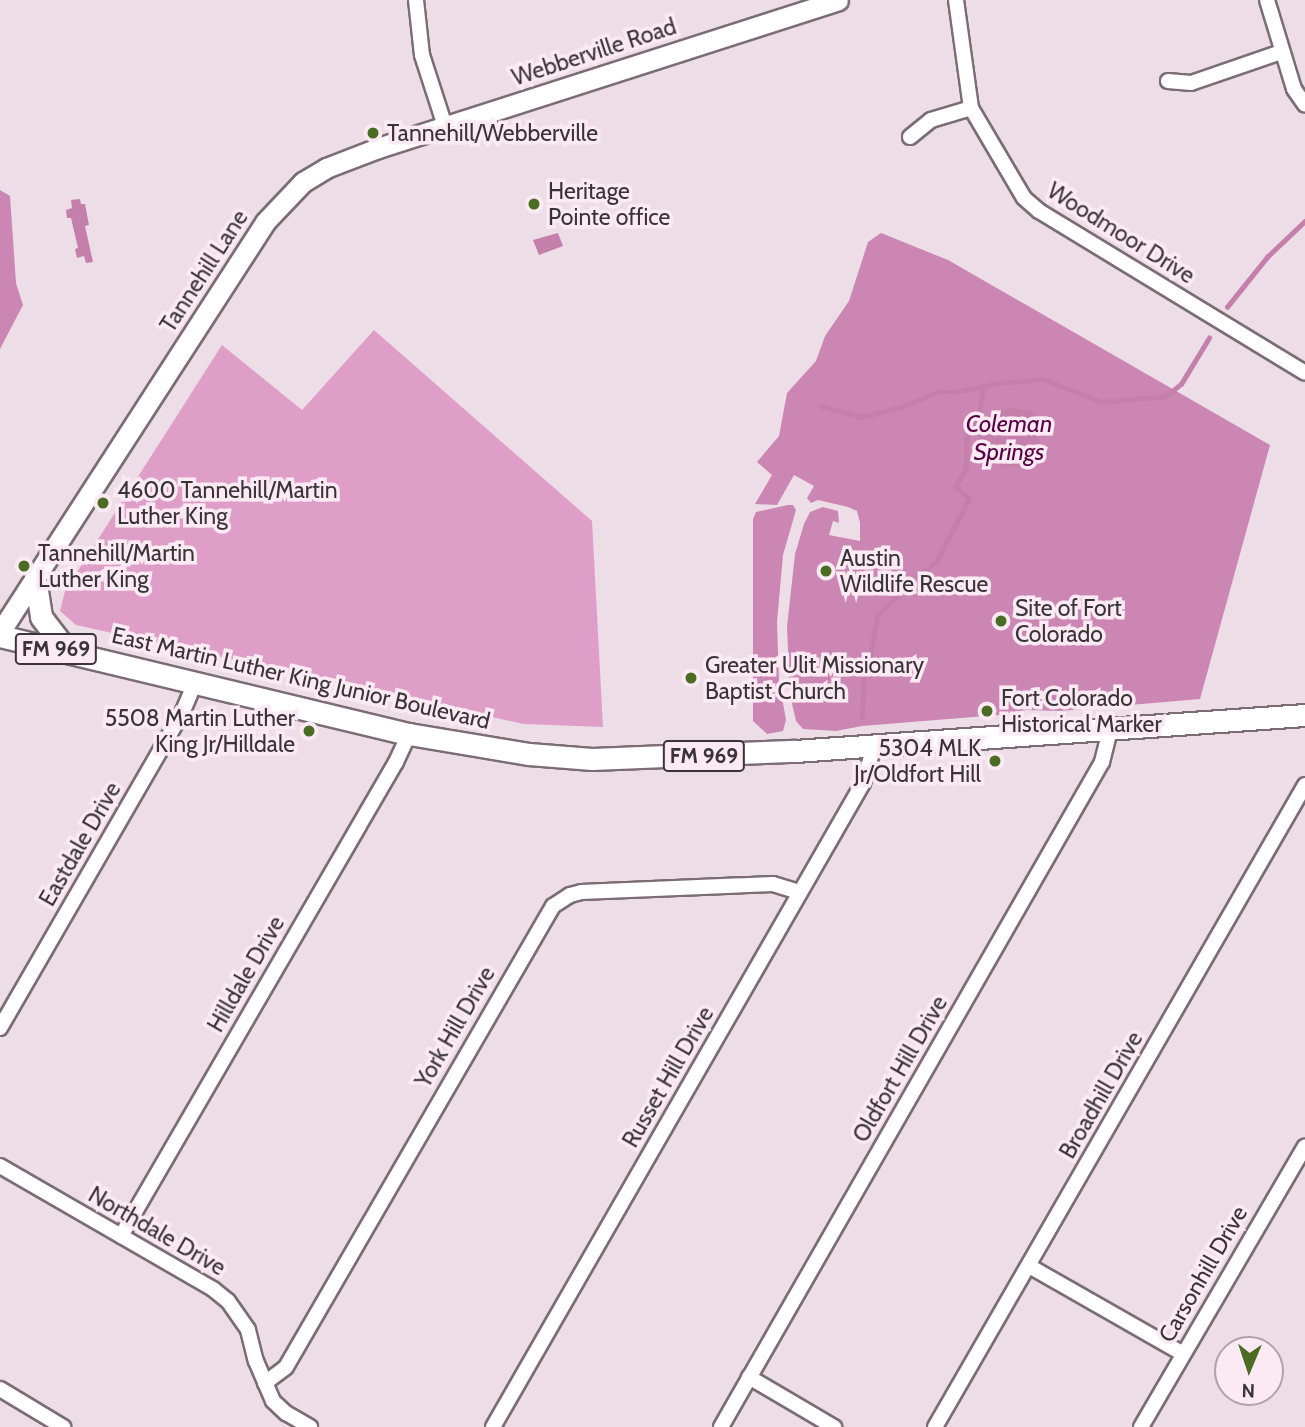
<!DOCTYPE html>
<style>
body{margin:0}
#map{position:relative;width:1305px;height:1427px;overflow:hidden;background:#eddde7;font-family:Cabin,sans-serif}
div>[style]{position:absolute}
.green>*{inset:0;background:#df9ec8}
.forest>*{inset:0;background:#cb86b3}
.water>*{inset:0;background:#c47fab}
.stream>*{height:4.5px;margin:-2.25px;padding:0 2.25px;transform-origin:2.25px;border-radius:2.25px;background:#c47fab}
.roads{filter:drop-shadow(2px 0 #7b6c75) drop-shadow(-2px 0 #7b6c75) drop-shadow(0 2px #7b6c75) drop-shadow(0 -2px #7b6c75)}
.street>*{height:14px;margin:-7px;padding:0 7px;transform-origin:7px;border-radius:7px;background:#fff}
.secondary>*{height:19px;margin:-9.5px;padding:0 9.5px;transform-origin:9.5px;border-radius:9.5px;background:#fff}
.primary>*{height:21px;margin:-10.5px;padding:0 10.5px;transform-origin:10.5px;border-radius:10.5px;background:#fff}
.dots>*{width:19px;height:19px;translate:-50% -50%;box-sizing:border-box;border:4px solid #fbeaf4;border-radius:50%}
span{translate:-50% -50%;white-space:nowrap;text-align:center;line-height:1.15;-webkit-text-stroke:7px #fbeaf4;paint-order:stroke}
.shield-label span{padding:2px 5px;background:#fbeaf4;border:2px solid;border-radius:5px;-webkit-text-stroke-width:0}
.shield-label{font-size:21px;color:#3a3438;font-weight:700}
.street-label{font-size:23px;color:#3a3438}
.poi-label{font-size:23px;color:#3a3438}
.left{translate:0 -50%;text-align:left}
.right{translate:-100% -50%;text-align:right}
.water-label{font-size:24px;color:#580144;font-style:italic}
.north{position:absolute;left:1214px;top:1336px;width:70px;height:70px;box-sizing:border-box;background:#fbeaf4;border:2px solid #aea1a9;border-radius:50%;rotate:182deg;font-size:19px;font-weight:700;line-height:28px;text-align:center;color:#3a3438}
.north::after{content:'';display:block;margin:auto;width:24px;height:32px;background:#4a6c23;clip-path:polygon(50% 0,100% 100%,50% 72%,0 100%)}
</style>
<div id="map">
<div class="green">
<div style="clip-path:polygon(374px 330px,592px 521px,603px 727px,524px 724px,76px 625px,60px 611px,65px 591px,222px 345px,302px 410px)"></div>
</div>
<div class="forest">
<div style="clip-path:polygon(0 190px,10px 196px,16px 283px,23px 305px,0 349px)"></div>
<div style="clip-path:polygon(881px 233px,948px 260px,1270px 445px,1200px 699px,1060px 711px,1026px 710px,998px 715px,862px 726px,836px 731px,803px 729px,796px 721px,790px 695px,787px 627px,795px 554px,804px 524px,810px 512px,823px 507px,838px 511px,839px 523px,833px 521px,829px 535px,860px 541px,860px 523px,857px 511px,848px 507px,818px 500px,811px 503px,807px 498px,814px 486px,794px 475px,777px 505px,755px 504px,772px 475px,757px 462px,779px 436px,787px 393px,816px 361px,825px 336px,849px 301px,868px 242px)"></div>
<div style="clip-path:polygon(788px 505px,793px 505px,796px 510px,783px 555px,777px 622px,779px 681px,786px 720px,783px 731px,767px 734px,753px 721px,753px 519px,756px 512px)"></div>
</div>
<div class="water">
<div style="clip-path:polygon(80px 199px,81px 204px,85px 204px,89px 225px,85px 226px,93px 262px,86px 263px,84px 256px,77px 258px,75px 249px,78px 248px,71px 218px,67px 218px,66px 210px,72px 208px,71px 200px)"></div>
<div style="clip-path:polygon(558px 233px,563px 246px,539px 255px,533px 240px)"></div>
<div style="clip-path:polygon(1012px 408px,1033px 411px,1038px 420px,1040px 444px,1034px 458px,1019px 466px,1005px 468px,985px 458px,978px 450px,978px 428px,995px 412px)"></div>
</div>
<div class="stream">
<div style="left:1227px;top:307px;width:64px;rotate:-51.3deg"></div>
<div style="left:1267px;top:257px;width:52px;rotate:-43.5deg"></div>
<div style="left:821px;top:406px;width:42px;rotate:15deg"></div>
<div style="left:862px;top:417px;width:43px;rotate:-14.7deg"></div>
<div style="left:904px;top:406px;width:36px;rotate:-23deg"></div>
<div style="left:937px;top:392px;width:18px"></div>
<div style="left:955px;top:392px;width:46px;rotate:-11.3deg"></div>
<div style="left:1000px;top:383px;width:43px;rotate:-5.3deg"></div>
<div style="left:1043px;top:379px;width:63px;rotate:21.3deg"></div>
<div style="left:1102px;top:402px;width:64px;rotate:-5.4deg"></div>
<div style="left:1166px;top:396px;width:19px;rotate:-39deg"></div>
<div style="left:1181px;top:384px;width:54px;rotate:-58.7deg"></div>
<div style="left:862px;top:717px;width:50px;rotate:-87.7deg"></div>
<div style="left:864px;top:667px;width:6px;rotate:-39deg"></div>
<div style="left:869px;top:663px;width:48px;rotate:-80.3deg"></div>
<div style="left:877px;top:616px;width:50px;rotate:-45.8deg"></div>
<div style="left:912px;top:580px;width:30px;rotate:-37deg"></div>
<div style="left:936px;top:562px;width:71px;rotate:-62.4deg"></div>
<div style="left:969px;top:499px;width:18px;rotate:-139deg"></div>
<div style="left:955px;top:487px;width:22px;rotate:-60deg"></div>
<div style="left:966px;top:468px;width:29px;rotate:-90deg"></div>
<div style="left:966px;top:439px;width:25px;rotate:-61deg"></div>
<div style="left:978px;top:417px;width:31px;rotate:-79deg"></div>
</div>
<div class="roads">
<div class="street">
<div style="left:416px;top:0;width:55px;rotate:83.8deg"></div>
<div style="left:422px;top:55px;width:75px;rotate:72.1deg"></div>
<div style="left:956px;top:0;width:109px;rotate:82.1deg"></div>
<div style="left:971px;top:108px;width:104px;rotate:59.5deg"></div>
<div style="left:1024px;top:198px;width:20px;rotate:41deg"></div>
<div style="left:1039px;top:211px;width:311px;rotate:31.3deg"></div>
<div style="left:1267px;top:0;width:93px;rotate:73.1deg"></div>
<div style="left:1294px;top:89px;width:19px;rotate:55deg"></div>
<div style="left:1168px;top:81px;width:23px;rotate:5deg"></div>
<div style="left:1191px;top:83px;width:95px;rotate:-19deg"></div>
<div style="left:910px;top:137px;width:27px;rotate:-39deg"></div>
<div style="left:931px;top:120px;width:42px;rotate:-16.7deg"></div>
<div style="left:0;top:1028px;width:366px;rotate:-60deg"></div>
<div style="left:183px;top:711px;width:33px;rotate:-67deg"></div>
<div style="left:0;top:1166px;width:246px;rotate:30deg"></div>
<div style="left:213px;top:1289px;width:19px;rotate:39deg"></div>
<div style="left:228px;top:1301px;width:35px;rotate:55deg"></div>
<div style="left:248px;top:1330px;width:32px;rotate:76deg"></div>
<div style="left:256px;top:1361px;width:43px;rotate:67deg"></div>
<div style="left:273px;top:1401px;width:18px;rotate:43deg"></div>
<div style="left:286px;top:1413px;width:28px;rotate:30deg"></div>
<div style="left:121px;top:1236px;width:548px;rotate:-59.88deg"></div>
<div style="left:396px;top:762px;width:31px;rotate:-65deg"></div>
<div style="left:1029px;top:1266px;width:177px;rotate:29.7deg"></div>
<div style="left:749px;top:1377px;width:99px;rotate:30.5deg"></div>
<div style="left:265px;top:1383px;width:26px;rotate:-37deg"></div>
<div style="left:286px;top:1367px;width:533px;rotate:-59.92deg"></div>
<div style="left:553px;top:906px;width:20px;rotate:-33deg"></div>
<div style="left:570px;top:895px;width:11px;rotate:-15deg"></div>
<div style="left:581px;top:892px;width:192px;rotate:-2.4deg"></div>
<div style="left:773px;top:884px;width:28px;rotate:17deg"></div>
<div style="left:0;top:1389px;width:74px;rotate:31.1deg"></div>
<div style="left:493px;top:1427px;width:743px;rotate:-60.12deg"></div>
<div style="left:863px;top:783px;width:39px;rotate:-73deg"></div>
<div style="left:721px;top:1427px;width:766px;rotate:-60.19deg"></div>
<div style="left:1102px;top:762px;width:33px;rotate:-76deg"></div>
<div style="left:935px;top:1427px;width:741px;rotate:-60.04deg"></div>
<div style="left:1141px;top:1427px;width:325px;rotate:-59.7deg"></div>
</div>
<div class="secondary">
<div style="left:0;top:632px;width:488px;rotate:-57.1deg"></div>
<div style="left:265px;top:222px;width:55px;rotate:-46.5deg"></div>
<div style="left:303px;top:182px;width:27px;rotate:-31deg"></div>
<div style="left:326px;top:168px;width:56px;rotate:-21deg"></div>
<div style="left:378px;top:148px;width:483px;rotate:-17.8deg"></div>
</div>
<div class="primary">
<div style="left:35px;top:578px;width:39px;rotate:81deg"></div>
<div style="left:41px;top:617px;width:44px;rotate:52.4deg"></div>
<div style="left:0;top:636px;width:421px;rotate:13.5deg"></div>
<div style="left:409px;top:734px;width:122px;rotate:9.5deg"></div>
<div style="left:529px;top:754px;width:63px;rotate:4.5deg"></div>
<div style="left:592px;top:759px;width:203px;rotate:-2.3deg"></div>
<div style="left:795px;top:751px;width:511px;rotate:-4.04deg"></div>
</div>
</div>
<div class="dots">
<div style="left:373px;top:133px;background:#4a6c23"></div>
<div style="left:534px;top:204px;background:#4a6c23"></div>
<div style="left:103px;top:503px;background:#4a6c23"></div>
<div style="left:24px;top:566px;background:#4a6c23"></div>
<div style="left:826px;top:571px;background:#4a6c23"></div>
<div style="left:1001px;top:621px;background:#4a6c23"></div>
<div style="left:691px;top:678px;background:#4a6c23"></div>
<div style="left:987px;top:711px;background:#4a6c23"></div>
<div style="left:309px;top:731px;background:#4a6c23"></div>
<div style="left:995px;top:761px;background:#4a6c23"></div>
</div>
<div class="shield-label">
<span style="left:56px;top:649px">FM 969</span>
<span style="left:704px;top:756px">FM 969</span>
</div>
<div class="street-label">
<span style="left:594px;top:52px;rotate:-18deg">Webberville Road</span>
<span style="left:1121px;top:233px;rotate:32deg">Woodmoor Drive</span>
<span style="left:204px;top:271px;rotate:-57deg">Tannehill Lane</span>
<span style="left:301px;top:678px;rotate:13deg">East Martin Luther King Junior Boulevard</span>
<span style="left:80px;top:844px;rotate:-60deg">Eastdale Drive</span>
<span style="left:246px;top:974px;rotate:-60deg">Hilldale Drive</span>
<span style="left:455px;top:1027px;rotate:-60deg">York Hill Drive</span>
<span style="left:900px;top:1069px;rotate:-60deg">Oldfort Hill Drive</span>
<span style="left:668px;top:1077px;rotate:-60deg">Russet Hill Drive</span>
<span style="left:1101px;top:1095px;rotate:-60deg">Broadhill Drive</span>
<span style="left:157px;top:1231px;rotate:30deg">Northdale Drive</span>
<span style="left:1203px;top:1274px;rotate:-60deg">Carsonhill Drive</span>
</div>
<div class="poi-label">
<span class="left" style="left:387px;top:133px">Tannehill/Webberville</span>
<span class="left" style="left:548px;top:204px">Heritage<br>Pointe office</span>
<span class="left" style="left:117px;top:503px">4600 Tannehill/Martin<br>Luther King</span>
<span class="left" style="left:38px;top:566px">Tannehill/Martin<br>Luther King</span>
<span class="left" style="left:840px;top:571px">Austin<br>Wildlife Rescue</span>
<span class="left" style="left:1015px;top:621px">Site of Fort<br>Colorado</span>
<span class="left" style="left:705px;top:678px">Greater Ulit Missionary<br>Baptist Church</span>
<span class="left" style="left:1001px;top:711px">Fort Colorado<br>Historical Marker</span>
<span class="right" style="left:295px;top:731px">5508 Martin Luther<br>King Jr/Hilldale</span>
<span class="right" style="left:981px;top:761px">5304 MLK<br>Jr/Oldfort Hill</span>
</div>
<div class="water-label">
<span style="left:1009px;top:438px">Coleman<br>Springs</span>
</div>
<div class="north">N</div>
</div>
